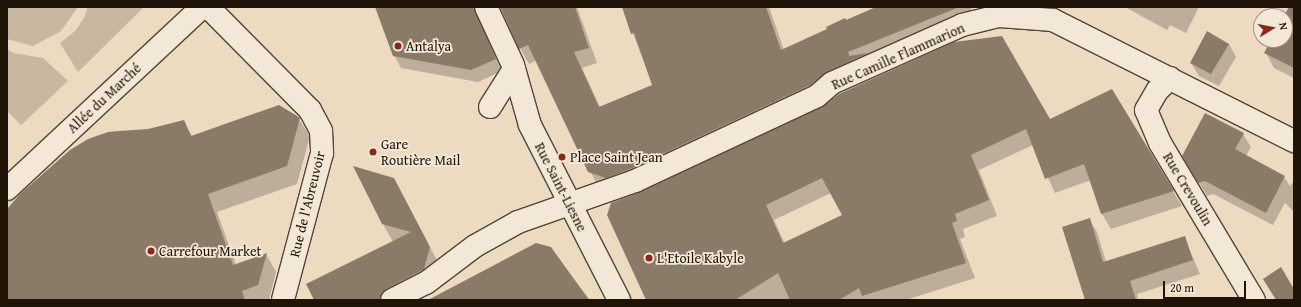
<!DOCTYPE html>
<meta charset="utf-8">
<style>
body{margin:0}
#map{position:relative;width:1301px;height:307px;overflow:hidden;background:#ecdac1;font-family:"Gentium Book Plus",serif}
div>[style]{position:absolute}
.green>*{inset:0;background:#c9b8a1}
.shadow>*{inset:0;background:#0003}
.building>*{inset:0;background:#8a7b68}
.roads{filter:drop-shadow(1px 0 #524636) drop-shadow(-1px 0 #524636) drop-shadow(0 1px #524636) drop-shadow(0 -1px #524636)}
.minor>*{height:22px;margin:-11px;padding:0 11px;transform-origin:11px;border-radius:11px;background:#f3e7d7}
.secondary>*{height:22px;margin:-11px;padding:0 11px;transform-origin:11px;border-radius:11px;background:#f3e7d7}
.dots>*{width:11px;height:11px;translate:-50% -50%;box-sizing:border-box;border:2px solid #f3e7d7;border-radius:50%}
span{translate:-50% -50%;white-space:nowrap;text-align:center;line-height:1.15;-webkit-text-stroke:3.5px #f3e7d7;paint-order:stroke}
.poi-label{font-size:14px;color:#1f1407}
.left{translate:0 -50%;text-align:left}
.street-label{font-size:14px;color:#1f1407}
.frame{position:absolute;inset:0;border:8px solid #1f1407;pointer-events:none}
.north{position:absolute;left:1253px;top:8px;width:40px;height:40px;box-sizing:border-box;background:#f3e7d7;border:1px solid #9e9384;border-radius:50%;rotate:80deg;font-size:11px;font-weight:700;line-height:16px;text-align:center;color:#1f1407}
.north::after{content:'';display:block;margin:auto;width:14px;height:18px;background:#8f2418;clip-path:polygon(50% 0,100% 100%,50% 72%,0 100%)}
.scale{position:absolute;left:1163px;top:281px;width:83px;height:18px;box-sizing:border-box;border:2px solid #1f1407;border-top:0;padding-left:5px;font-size:12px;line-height:14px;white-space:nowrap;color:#1f1407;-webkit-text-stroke:3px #f3e7d7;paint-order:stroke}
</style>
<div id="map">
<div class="green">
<div style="clip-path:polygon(7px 7px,78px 7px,61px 31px,33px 46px,7px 39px)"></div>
<div style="clip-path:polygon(88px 7px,144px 7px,78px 72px,60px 43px,75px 31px,84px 18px)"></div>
<div style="clip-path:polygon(7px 49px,13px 53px,43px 58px,68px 81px,21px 125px,7px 111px)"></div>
</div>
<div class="shadow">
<div style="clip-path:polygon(394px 7px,462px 7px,487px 37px,502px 71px,478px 82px,401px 68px,394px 55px)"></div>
<div style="clip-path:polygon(510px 7px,577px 7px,597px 63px,582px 68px,600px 107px,653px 86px,623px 7px,769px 7px,784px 50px,846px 21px,873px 15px,890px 7px,971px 7px,973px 19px,876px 69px,598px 187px,537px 60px,529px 64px,520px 48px)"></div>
<div style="clip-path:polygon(1125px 7px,1199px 7px,1186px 33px,1170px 25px,1167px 30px)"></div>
<div style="clip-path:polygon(1290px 7px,1294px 7px,1294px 78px,1274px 68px,1266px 53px,1273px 40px,1285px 40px)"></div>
<div style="clip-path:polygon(1229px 44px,1236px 57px,1219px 86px,1199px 76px,1191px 63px)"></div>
<div style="clip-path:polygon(evenodd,1112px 91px,1182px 206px,1111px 229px,1102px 214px,1091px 180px,1055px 193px,1033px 145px,979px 170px,997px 216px,963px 229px,965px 237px,960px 239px,975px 278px,906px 300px,647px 300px,608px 215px,1050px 120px,1112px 91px,831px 193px,843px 215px,785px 244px,774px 220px,831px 193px)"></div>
<div style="clip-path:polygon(279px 106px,296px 115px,310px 136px,297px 184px,217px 212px,236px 265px,266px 254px,276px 272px,269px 300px,7px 300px,7px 210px,88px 140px,115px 131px,149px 130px,183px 121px,193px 137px)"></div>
<div style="clip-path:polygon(1243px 134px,1251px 147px,1246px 156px,1284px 177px,1290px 186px,1294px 181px,1294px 212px,1285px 203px,1273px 225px,1213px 194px,1207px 196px,1183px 156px)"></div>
<div style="clip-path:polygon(403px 196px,439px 264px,390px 300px,315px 300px,393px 242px,383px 224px)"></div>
<div style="clip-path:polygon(1089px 219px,1097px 232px,1106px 262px,1184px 237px,1200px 274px,1137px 294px,1138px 300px,1086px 300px)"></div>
<div style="clip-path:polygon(550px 248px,590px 300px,430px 300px)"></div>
</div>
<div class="building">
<div style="clip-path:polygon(375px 7px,474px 7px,496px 59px,471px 70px,393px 56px)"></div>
<div style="clip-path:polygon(500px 7px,575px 7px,589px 48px,574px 52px,599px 107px,652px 85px,634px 33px,631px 34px,622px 7px,766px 7px,781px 50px,827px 29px,826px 27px,845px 18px,846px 20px,876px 7px,957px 8px,848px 52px,849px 56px,868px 53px,827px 72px,810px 85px,630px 169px,606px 178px,588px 172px,528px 45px,519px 49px)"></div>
<div style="clip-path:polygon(1289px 7px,1294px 7px,1294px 68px,1264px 53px,1271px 40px,1285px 40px,1284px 16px)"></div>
<div style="clip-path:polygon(1207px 31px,1229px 44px,1211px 74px,1190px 63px)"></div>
<div style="clip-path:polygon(evenodd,1002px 36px,1050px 119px,1112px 89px,1174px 191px,1101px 214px,1084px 164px,1045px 179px,1026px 129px,971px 155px,989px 200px,955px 214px,957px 221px,952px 223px,966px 263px,862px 296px,859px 288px,839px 300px,790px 300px,778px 273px,735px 300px,646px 300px,607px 215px,611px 203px,640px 192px,822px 107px,839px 94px,954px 42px,1002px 36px,822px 178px,842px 215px,783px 243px,766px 205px,822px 178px)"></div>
<div style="clip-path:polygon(279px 105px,300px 118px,287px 166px,208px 194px,233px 265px,267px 253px,258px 285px,242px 291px,245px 300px,7px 300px,7px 209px,20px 194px,70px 150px,88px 139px,108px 132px,148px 129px,184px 120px,191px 136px)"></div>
<div style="clip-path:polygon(1205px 113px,1244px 133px,1235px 149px,1285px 176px,1266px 213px,1205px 181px,1198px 183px,1182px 156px)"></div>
<div style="clip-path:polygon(353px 166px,394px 178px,430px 247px,424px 269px,386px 289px,380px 300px,314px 300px,306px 284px,411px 232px,382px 224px)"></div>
<div style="clip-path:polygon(1090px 218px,1103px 262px,1185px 236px,1193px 260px,1130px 281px,1136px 300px,1085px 300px,1062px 227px)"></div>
<div style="clip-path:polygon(536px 243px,551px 247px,589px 300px,428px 300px)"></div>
<div style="clip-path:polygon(1281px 267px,1294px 289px,1294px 300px,1276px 300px,1263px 279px)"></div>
</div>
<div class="roads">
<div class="minor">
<div style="left:208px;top:7px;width:145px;rotate:45.3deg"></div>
<div style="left:310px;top:110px;width:24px;rotate:62deg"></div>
<div style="left:321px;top:131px;width:22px;rotate:87deg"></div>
<div style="left:322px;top:153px;width:152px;rotate:104.9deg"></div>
<div style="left:1170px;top:78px;width:18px;rotate:135deg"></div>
<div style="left:1157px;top:91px;width:22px;rotate:120deg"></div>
<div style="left:1146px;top:110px;width:36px;rotate:67deg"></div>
<div style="left:1160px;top:143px;width:183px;rotate:59.1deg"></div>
<div style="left:490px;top:107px;width:45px;rotate:-57.7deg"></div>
<div style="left:7px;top:189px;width:267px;rotate:-43deg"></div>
<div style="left:392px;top:300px;width:38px;rotate:-27deg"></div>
<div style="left:426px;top:283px;width:61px;rotate:-37.1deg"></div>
<div style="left:475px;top:246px;width:49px;rotate:-29.2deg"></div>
<div style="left:518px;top:222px;width:124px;rotate:-19.3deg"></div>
<div style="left:635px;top:181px;width:201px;rotate:-25deg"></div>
<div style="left:817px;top:96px;width:20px;rotate:-41deg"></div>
<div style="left:832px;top:83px;width:142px;rotate:-24deg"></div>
<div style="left:962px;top:25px;width:38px;rotate:-14deg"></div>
<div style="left:999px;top:16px;width:54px;rotate:4.2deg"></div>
<div style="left:1053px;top:20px;width:270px;rotate:26.7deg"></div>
</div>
<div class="secondary">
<div style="left:486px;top:7px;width:64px;rotate:65deg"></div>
<div style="left:513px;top:65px;width:62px;rotate:74.2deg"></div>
<div style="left:530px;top:125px;width:196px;rotate:63deg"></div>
</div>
</div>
<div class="dots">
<div style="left:398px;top:46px;background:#8f2418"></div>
<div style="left:373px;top:152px;background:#8f2418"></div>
<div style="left:562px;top:157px;background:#8f2418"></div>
<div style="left:151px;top:251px;background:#8f2418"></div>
<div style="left:649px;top:258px;background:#8f2418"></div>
</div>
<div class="poi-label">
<span class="left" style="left:406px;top:46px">Antalya</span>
<span class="left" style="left:381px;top:152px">Gare<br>Routière Mail</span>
<span class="left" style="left:570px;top:157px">Place Saint Jean</span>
<span class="left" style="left:159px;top:251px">Carrefour Market</span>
<span class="left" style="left:657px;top:258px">L'Etoile Kabyle</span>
</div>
<div class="street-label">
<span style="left:898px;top:56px;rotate:-24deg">Rue Camille Flammarion</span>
<span style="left:104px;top:98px;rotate:-43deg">Allée du Marché</span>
<span style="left:561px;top:187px;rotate:63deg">Rue Saint-Liesne</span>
<span style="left:1188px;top:189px;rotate:59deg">Rue Crevoulin</span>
<span style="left:307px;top:204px;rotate:-76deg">Rue de l'Abreuvoir</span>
</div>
<div class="frame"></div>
<div class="north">N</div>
<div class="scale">20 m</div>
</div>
